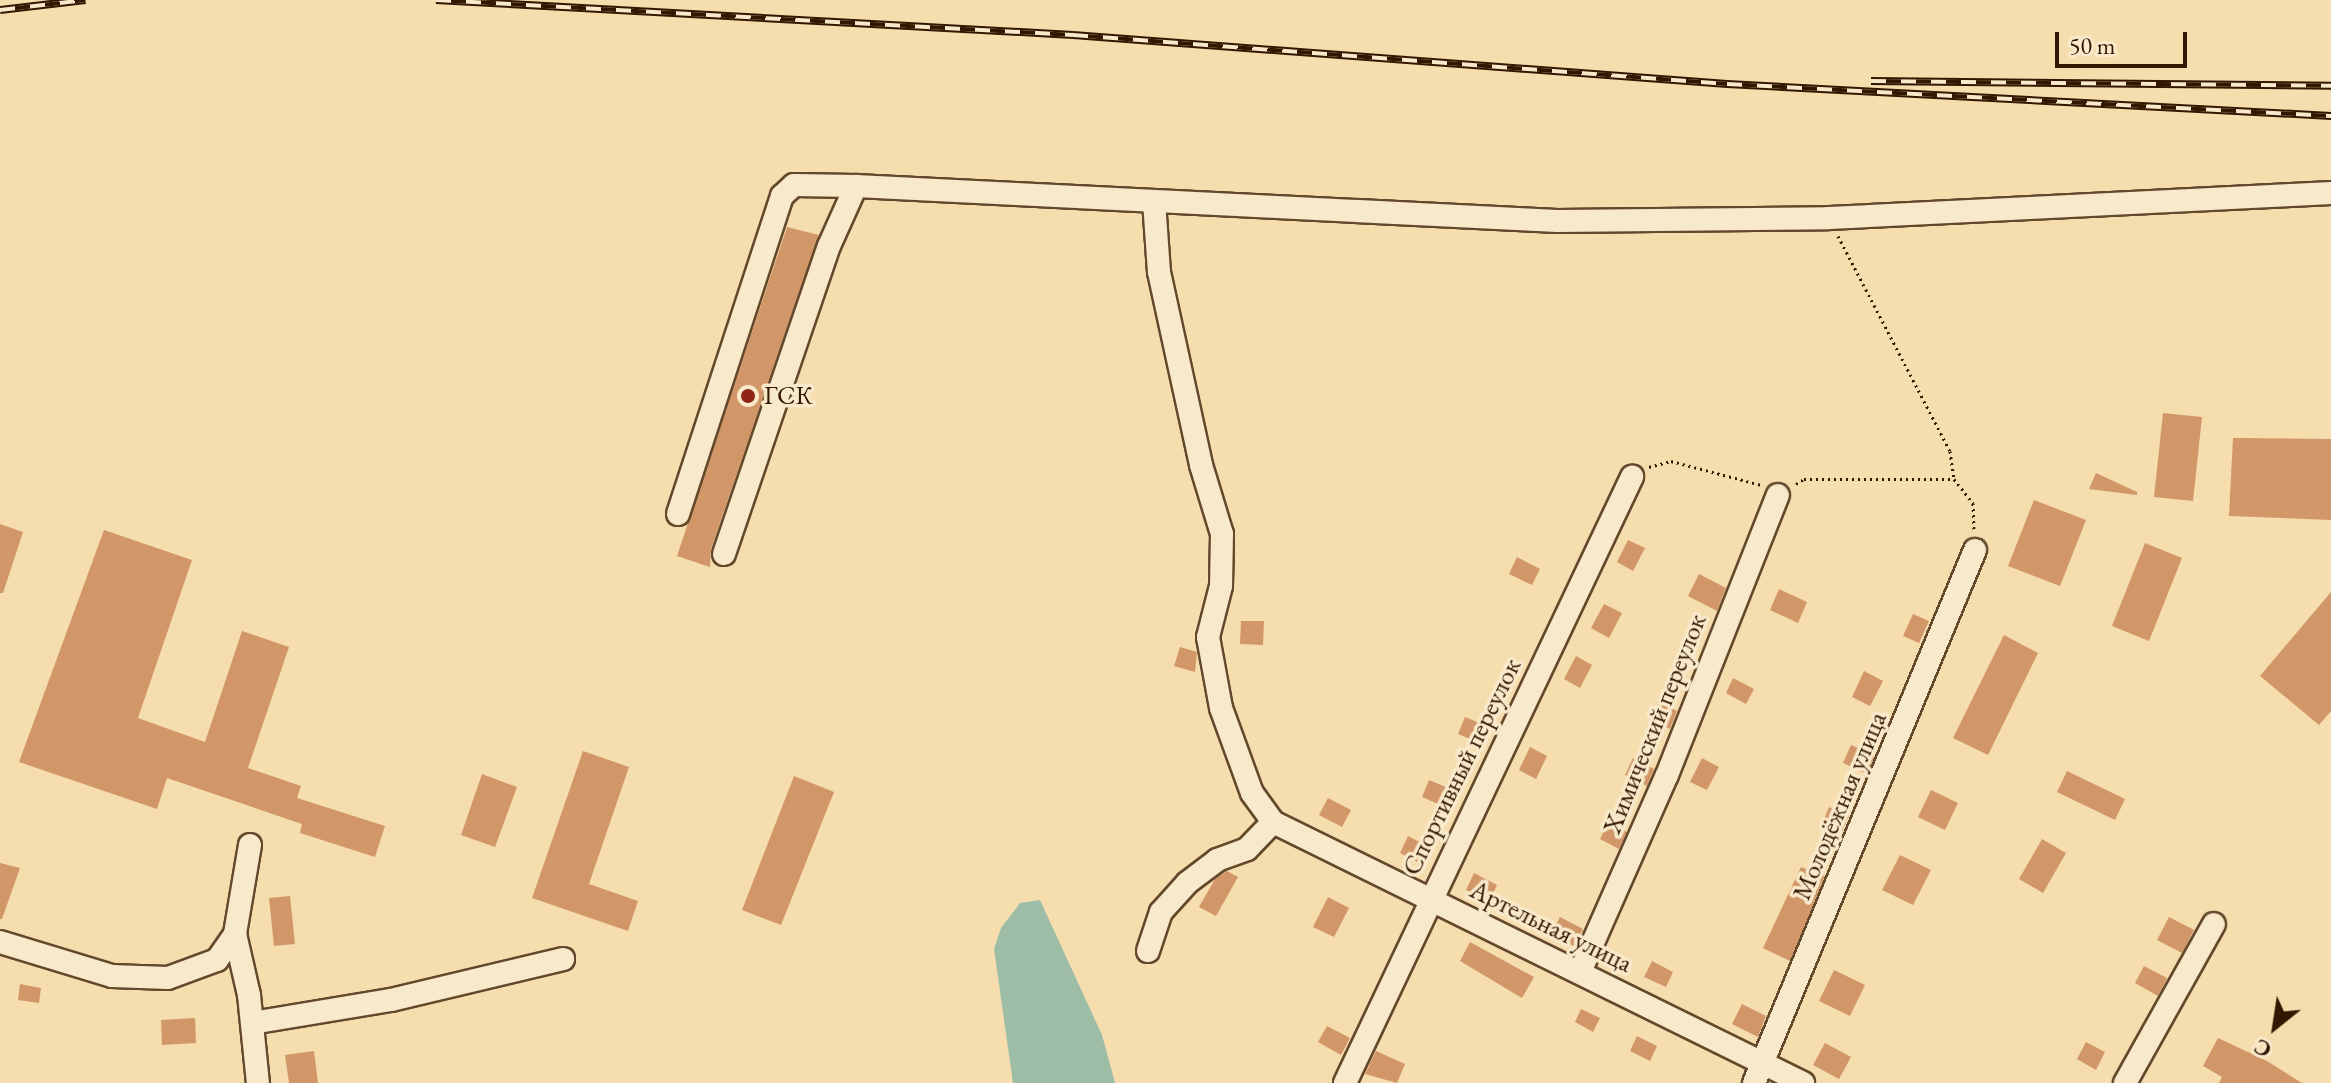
<!DOCTYPE html>
<meta charset="utf-8">
<style>
body{margin:0}
#map{position:relative;width:2331px;height:1083px;overflow:hidden;background:#f5ddae;font-family:"EB Garamond",serif}
div>[style]{position:absolute}
.water>*{inset:0;background:#9dbda6}
.building>*{inset:0;background:#d19768}
.path>*{height:3px;margin-top:-1.5px;transform-origin:0;background:repeating-linear-gradient(90deg,#331701 0 2px,transparent 0 6px)}
.roads{filter:drop-shadow(2px 0 #64482c) drop-shadow(-2px 0 #64482c) drop-shadow(0 2px #64482c) drop-shadow(0 -2px #64482c)}
.minor>*{height:22px;margin:-11px;padding:0 11px;transform-origin:11px;border-radius:11px;background:#f8e9ca}
.rail>*{height:8px;margin-top:-4px;transform-origin:0;background:repeating-linear-gradient(90deg,#f8e9ca 0 15px,#331701 0 30px);box-sizing:border-box;border-block:2px solid #331701}
.dots>*{width:22px;height:22px;translate:-50% -50%;box-sizing:border-box;border:4px solid #f8e9ca;border-radius:50%}
span{translate:-50% -50%;white-space:nowrap;text-align:center;line-height:1.15;-webkit-text-stroke:7px #f8e9ca;paint-order:stroke}
.poi-label{font-size:26px;color:#331701}
.left{translate:0 -50%;text-align:left}
.street-label{font-size:26px;color:#331701}
.north{position:absolute;left:2235px;top:987px;width:80px;height:80px;-webkit-text-stroke:6px #f8e9ca;paint-order:stroke;rotate:210deg;font-size:22px;font-weight:700;line-height:32px;text-align:center;color:#331701}
.north::after{content:'';display:block;margin:auto;width:28px;height:36px;background:#331701;clip-path:polygon(50% 0,100% 100%,50% 72%,0 100%)}
.scale{position:absolute;left:2055px;top:32px;width:132px;height:36px;box-sizing:border-box;border:4px solid #331701;border-top:0;padding-left:10px;font-size:24px;line-height:28px;white-space:nowrap;color:#331701;-webkit-text-stroke:6px #f8e9ca;paint-order:stroke}
</style>
<div id="map">
<div class="water">
<div style="clip-path:polygon(1040px 900px,1102px 1035px,1115px 1083px,1013px 1083px,994px 949px,1001px 928px,1020px 903px)"></div>
</div>
<div class="building">
<div style="clip-path:polygon(787px 227px,819px 235px,711px 549px,710px 567px,677px 556px)"></div>
<div style="clip-path:polygon(2163px 413px,2202px 417px,2193px 501px,2154px 497px)"></div>
<div style="clip-path:polygon(2233px 438px,2331px 439px,2331px 520px,2229px 516px)"></div>
<div style="clip-path:polygon(2096px 473px,2137px 492px,2137px 495px,2089px 489px)"></div>
<div style="clip-path:polygon(2034px 500px,2086px 520px,2060px 586px,2008px 566px)"></div>
<div style="clip-path:polygon(0 524px,23px 532px,3px 593px,0 593px)"></div>
<div style="clip-path:polygon(104px 530px,192px 560px,138px 718px,205px 742px,242px 631px,289px 647px,248px 768px,301px 786px,297px 798px,385px 826px,375px 857px,300px 833px,302px 824px,167px 778px,157px 809px,19px 762px)"></div>
<div style="clip-path:polygon(1628px 540px,1645px 548px,1633px 571px,1617px 562px)"></div>
<div style="clip-path:polygon(2145px 543px,2182px 558px,2149px 641px,2112px 626px)"></div>
<div style="clip-path:polygon(1517px 557px,1540px 569px,1532px 585px,1509px 574px)"></div>
<div style="clip-path:polygon(1699px 574px,1726px 588px,1717px 611px,1688px 596px)"></div>
<div style="clip-path:polygon(1779px 589px,1807px 602px,1798px 623px,1770px 610px)"></div>
<div style="clip-path:polygon(2331px 592px,2331px 711px,2319px 725px,2260px 676px)"></div>
<div style="clip-path:polygon(1604px 604px,1622px 613px,1609px 638px,1591px 628px)"></div>
<div style="clip-path:polygon(1913px 614px,1929px 621px,1919px 643px,1903px 636px)"></div>
<div style="clip-path:polygon(1241px 621px,1264px 621px,1263px 645px,1240px 644px)"></div>
<div style="clip-path:polygon(2004px 635px,2038px 653px,1988px 755px,1953px 738px)"></div>
<div style="clip-path:polygon(1180px 647px,1197px 652px,1195px 672px,1174px 666px)"></div>
<div style="clip-path:polygon(1576px 656px,1592px 665px,1580px 688px,1564px 679px)"></div>
<div style="clip-path:polygon(1864px 671px,1883px 681px,1870px 706px,1852px 697px)"></div>
<div style="clip-path:polygon(1733px 678px,1754px 689px,1746px 704px,1726px 693px)"></div>
<div style="clip-path:polygon(1659px 702px,1677px 711px,1670px 729px,1650px 719px)"></div>
<div style="clip-path:polygon(1465px 717px,1489px 727px,1482px 744px,1458px 734px)"></div>
<div style="clip-path:polygon(1851px 745px,1875px 756px,1867px 774px,1843px 763px)"></div>
<div style="clip-path:polygon(1530px 747px,1547px 756px,1536px 779px,1519px 770px)"></div>
<div style="clip-path:polygon(583px 751px,629px 767px,589px 884px,638px 901px,628px 931px,532px 898px)"></div>
<div style="clip-path:polygon(1633px 758px,1654px 769px,1647px 786px,1625px 775px)"></div>
<div style="clip-path:polygon(1702px 758px,1719px 767px,1707px 790px,1690px 782px)"></div>
<div style="clip-path:polygon(2067px 771px,2125px 799px,2115px 820px,2057px 792px)"></div>
<div style="clip-path:polygon(482px 774px,517px 787px,495px 847px,461px 835px)"></div>
<div style="clip-path:polygon(794px 776px,834px 792px,781px 925px,742px 910px)"></div>
<div style="clip-path:polygon(1429px 780px,1453px 790px,1445px 807px,1422px 797px)"></div>
<div style="clip-path:polygon(1931px 790px,1958px 803px,1945px 830px,1918px 817px)"></div>
<div style="clip-path:polygon(1328px 798px,1351px 810px,1342px 827px,1319px 815px)"></div>
<div style="clip-path:polygon(1829px 807px,1849px 816px,1842px 831px,1823px 822px)"></div>
<div style="clip-path:polygon(1608px 822px,1627px 832px,1619px 849px,1600px 839px)"></div>
<div style="clip-path:polygon(1408px 836px,1431px 848px,1423px 865px,1400px 853px)"></div>
<div style="clip-path:polygon(2042px 839px,2066px 853px,2043px 893px,2019px 879px)"></div>
<div style="clip-path:polygon(1900px 855px,1931px 870px,1913px 905px,1882px 890px)"></div>
<div style="clip-path:polygon(0 863px,20px 868px,2px 919px,0 919px)"></div>
<div style="clip-path:polygon(1801px 867px,1825px 876px,1790px 961px,1763px 948px)"></div>
<div style="clip-path:polygon(1227px 871px,1238px 877px,1216px 916px,1199px 907px,1215px 879px)"></div>
<div style="clip-path:polygon(1474px 873px,1497px 885px,1489px 902px,1466px 890px)"></div>
<div style="clip-path:polygon(290px 896px,295px 944px,274px 946px,269px 898px)"></div>
<div style="clip-path:polygon(1328px 897px,1349px 908px,1334px 937px,1313px 927px)"></div>
<div style="clip-path:polygon(1560px 917px,1583px 929px,1574px 946px,1551px 934px)"></div>
<div style="clip-path:polygon(2169px 917px,2194px 930px,2182px 953px,2157px 940px)"></div>
<div style="clip-path:polygon(1470px 942px,1534px 977px,1522px 998px,1460px 961px)"></div>
<div style="clip-path:polygon(1652px 961px,1673px 972px,1666px 987px,1644px 977px)"></div>
<div style="clip-path:polygon(2144px 966px,2167px 978px,2158px 996px,2135px 983px)"></div>
<div style="clip-path:polygon(1834px 970px,1865px 985px,1850px 1016px,1819px 1001px)"></div>
<div style="clip-path:polygon(20px 984px,41px 988px,39px 1003px,18px 1000px)"></div>
<div style="clip-path:polygon(1742px 1004px,1766px 1016px,1758px 1037px,1732px 1024px)"></div>
<div style="clip-path:polygon(1581px 1009px,1600px 1018px,1593px 1032px,1575px 1022px)"></div>
<div style="clip-path:polygon(195px 1018px,196px 1043px,162px 1045px,161px 1020px)"></div>
<div style="clip-path:polygon(1327px 1026px,1350px 1038px,1341px 1055px,1318px 1042px)"></div>
<div style="clip-path:polygon(1637px 1036px,1657px 1046px,1650px 1061px,1630px 1051px)"></div>
<div style="clip-path:polygon(2218px 1038px,2267px 1061px,2302px 1083px,2219px 1083px,2222px 1077px,2203px 1066px)"></div>
<div style="clip-path:polygon(2086px 1042px,2105px 1052px,2096px 1070px,2077px 1059px)"></div>
<div style="clip-path:polygon(1825px 1043px,1851px 1057px,1839px 1079px,1813px 1065px)"></div>
<div style="clip-path:polygon(314px 1051px,318px 1083px,289px 1083px,285px 1055px)"></div>
<div style="clip-path:polygon(1376px 1051px,1405px 1064px,1397px 1083px,1365px 1074px)"></div>
</div>
<div class="path">
<div style="left:1838px;top:236px;width:242px;rotate:62.5deg"></div>
<div style="left:1950px;top:451px;width:28px;rotate:82deg"></div>
<div style="left:1954px;top:479px;width:31px;rotate:52deg"></div>
<div style="left:1973px;top:503px;width:27px;rotate:88deg"></div>
<div style="left:1649px;top:467px;width:23px;rotate:-15deg"></div>
<div style="left:1671px;top:461px;width:93px;rotate:14.9deg"></div>
<div style="left:1796px;top:484px;width:9px;rotate:-32deg"></div>
<div style="left:1804px;top:479px;width:150px"></div>
</div>
<div class="roads">
<div class="minor">
<div style="left:1154px;top:201px;width:71px;rotate:86deg"></div>
<div style="left:1159px;top:272px;width:198px;rotate:77.7deg"></div>
<div style="left:1201px;top:465px;width:72px;rotate:73.1deg"></div>
<div style="left:1222px;top:534px;width:52px;rotate:91.1deg"></div>
<div style="left:1221px;top:586px;width:53px;rotate:104.3deg"></div>
<div style="left:1208px;top:637px;width:72px;rotate:79.6deg"></div>
<div style="left:1221px;top:708px;width:90px;rotate:70deg"></div>
<div style="left:1252px;top:793px;width:36px;rotate:54deg"></div>
<div style="left:1273px;top:822px;width:591px;rotate:26.22deg"></div>
<div style="left:678px;top:514px;width:335px;rotate:-71.9deg"></div>
<div style="left:782px;top:196px;width:16px;rotate:-43deg"></div>
<div style="left:794px;top:185px;width:62px;rotate:0.9deg"></div>
<div style="left:724px;top:554px;width:325px;rotate:-71.2deg"></div>
<div style="left:829px;top:246px;width:66px;rotate:-65.8deg"></div>
<div style="left:856px;top:186px;width:702px;rotate:2.86deg"></div>
<div style="left:1557px;top:221px;width:272px;rotate:-0.6deg"></div>
<div style="left:1829px;top:218px;width:503px;rotate:-2.85deg"></div>
<div style="left:250px;top:845px;width:90px;rotate:99.6deg"></div>
<div style="left:235px;top:934px;width:63px;rotate:77.1deg"></div>
<div style="left:249px;top:995px;width:88px;rotate:84.2deg"></div>
<div style="left:0;top:942px;width:117px;rotate:16.9deg"></div>
<div style="left:112px;top:976px;width:56px;rotate:2deg"></div>
<div style="left:168px;top:978px;width:52px;rotate:-20.2deg"></div>
<div style="left:217px;top:960px;width:32px;rotate:-55deg"></div>
<div style="left:1148px;top:951px;width:41px;rotate:-71.6deg"></div>
<div style="left:1161px;top:912px;width:39px;rotate:-48deg"></div>
<div style="left:1187px;top:883px;width:38px;rotate:-37deg"></div>
<div style="left:1217px;top:860px;width:32px;rotate:-20deg"></div>
<div style="left:1247px;top:849px;width:37px;rotate:-46deg"></div>
<div style="left:1580px;top:972px;width:215px;rotate:-66.2deg"></div>
<div style="left:1667px;top:775px;width:301px;rotate:-68.4deg"></div>
<div style="left:252px;top:1023px;width:141px;rotate:-9.4deg"></div>
<div style="left:391px;top:1000px;width:177px;rotate:-13.4deg"></div>
<div style="left:1345px;top:1083px;width:671px;rotate:-64.66deg"></div>
<div style="left:1754px;top:1083px;width:577px;rotate:-67.48deg"></div>
<div style="left:2125px;top:1083px;width:182px;rotate:-60.8deg"></div>
</div>
</div>
<div class="rail">
<div style="left:436px;top:0;width:638px;rotate:3.14deg"></div>
<div style="left:1073px;top:35px;width:656px;rotate:4.28deg"></div>
<div style="left:1727px;top:84px;width:605px;rotate:3.03deg"></div>
<div style="left:0;top:10px;width:86px;rotate:-6.7deg"></div>
<div style="left:1871px;top:81px;width:460px;rotate:0.6deg"></div>
</div>
<div class="dots">
<div style="left:748px;top:396px;background:#8f2418"></div>
</div>
<div class="poi-label">
<span class="left" style="left:764px;top:396px">ГСК</span>
</div>
<div class="street-label">
<span style="left:1655px;top:724px;rotate:-68deg">Химический переулок</span>
<span style="left:1462px;top:767px;rotate:-64deg">Спортивный переулок</span>
<span style="left:1840px;top:806px;rotate:-67deg">Молодёжная улица</span>
<span style="left:1551px;top:927px;rotate:26deg">Артельная улица</span>
</div>
<div class="north">С</div>
<div class="scale">50 m</div>
</div>
